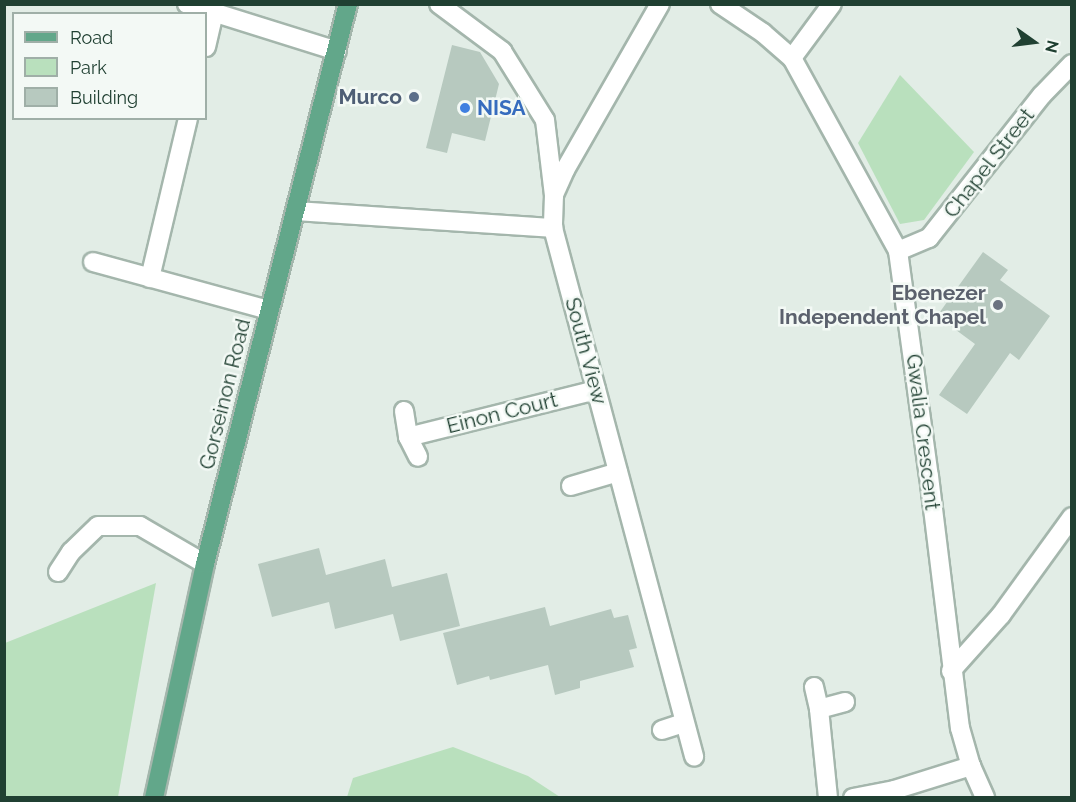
<!DOCTYPE html>
<html>
<head>
<meta charset="utf-8">
<style>
  body { margin:0 }
  #map { position:relative; width:1076px; height:802px; overflow:hidden; background:#e2ede6; font-family:Raleway,sans-serif }
  div>[style] { position:absolute }
  .green>* { inset:0; background:#b9e0bd }
  .building>* { inset:0; background:#b7c9bf }
  .roads { filter:drop-shadow(2px 0 #a4b6ac) drop-shadow(-2px 0 #a4b6ac) drop-shadow(0 2px #a4b6ac) drop-shadow(0 -2px #a4b6ac) }
  .minor>* { height:18px; margin:-9px; padding:0 9px; transform-origin:9px; border-radius:9px; background:#fff }
  .major>* { height:18px; margin:-9px; padding:0 9px; transform-origin:9px; border-radius:9px; background:#62a78a }
  .dots>* { width:16px; height:16px; translate:-50% -50%; box-sizing:border-box; border:3px solid #f3f9f5; border-radius:50% }
  span { translate:-50% -50%; white-space:nowrap; text-align:center; line-height:1.15; -webkit-text-stroke:5px #f3f9f5; paint-order:stroke }
  .service-label { font-size:21px; color:#4e5e75; font-weight:700 }
  .right { translate:-100% -50%; text-align:right }
  .shop-label { font-size:21px; color:#366cbe; font-weight:700 }
  .left { translate:0 -50%; text-align:left }
  .street-label { font-size:21px; color:#204032 }
  .worship-label { font-size:21px; color:#5b616d; font-weight:700 }
  .frame { position:absolute; inset:0; border:6px solid #204032; pointer-events:none }
  .legend { position:absolute; left:12px; top:12px; width:195px; height:108px; box-sizing:border-box; background:#f3f9f5; border:2px solid #9fafa7; margin:0; padding:8px 10px; list-style:none; font-size:18px; color:#204032 }
  .legend li { display:flex; align-items:center; gap:12px; height:30px }
  .legend b { width:30px; border:2px solid #9fafa7 }
  .north { position:absolute; left:1004px; top:12px; width:60px; height:60px; -webkit-text-stroke:4px #f3f9f5; paint-order:stroke; rotate:104deg; font-size:16px; font-weight:700; line-height:24px; text-align:center; color:#204032 }
  .north::after { content:''; display:block; margin:auto; width:21px; height:27px; background:#204032; clip-path:polygon(50% 0,100% 100%,50% 72%,0 100%) }
</style>
</head>
<body>
<div id="map">
  <div class="green">
    <div style="clip-path:polygon(900px 75px,974px 152px,924px 220px,900px 224px,858px 143px)"></div>
    <div style="clip-path:polygon(156px 583px,118px 797px,5px 797px,5px 643px)"></div>
    <div style="clip-path:polygon(453px 747px,528px 776px,560px 797px,347px 797px,353px 778px)"></div>
  </div>
  <div class="building">
    <div style="clip-path:polygon(452px 45px,480px 52px,499px 84px,485px 141px,452px 133px,447px 153px,426px 148px)"></div>
    <div style="clip-path:polygon(983px 252px,1008px 270px,1000px 280px,1050px 316px,1019px 360px,1010px 353px,967px 414px,939px 395px,975px 344px,937px 316px)"></div>
    <div style="clip-path:polygon(319px 548px,326px 575px,385px 559px,392px 587px,447px 573px,460px 626px,400px 641px,393px 614px,335px 629px,329px 602px,272px 617px,258px 564px)"></div>
    <div style="clip-path:polygon(545px 607px,550px 626px,611px 609px,614px 618px,628px 615px,637px 648px,629px 650px,634px 667px,580px 681px,580px 688px,555px 695px,548px 665px,490px 680px,489px 676px,457px 685px,443px 633px)"></div>
  </div>
  <div class="roads">
    <div class="minor">
      <div style="left:187px;top:4px;width:157px;rotate:17.4deg"></div>
      <div style="left:439px;top:4px;width:79px;rotate:36.7deg"></div>
      <div style="left:502px;top:51px;width:81px;rotate:58.1deg"></div>
      <div style="left:545px;top:120px;width:76px;rotate:83.2deg"></div>
      <div style="left:660px;top:4px;width:191px;rotate:119.8deg"></div>
      <div style="left:565px;top:170px;width:27px;rotate:114deg"></div>
      <div style="left:554px;top:195px;width:33px;rotate:92deg"></div>
      <div style="left:553px;top:228px;width:547px;rotate:75.05deg"></div>
      <div style="left:720px;top:4px;width:52px;rotate:34deg"></div>
      <div style="left:763px;top:33px;width:38px;rotate:41deg"></div>
      <div style="left:792px;top:58px;width:220px;rotate:61.2deg"></div>
      <div style="left:898px;top:251px;width:227px;rotate:82.2deg"></div>
      <div style="left:929px;top:476px;width:254px;rotate:83deg"></div>
      <div style="left:960px;top:728px;width:40px;rotate:74deg"></div>
      <div style="left:971px;top:766px;width:35px;rotate:66deg"></div>
      <div style="left:206px;top:47px;width:37px;rotate:-77deg"></div>
      <div style="left:792px;top:58px;width:67px;rotate:-53.5deg"></div>
      <div style="left:297px;top:211px;width:257px;rotate:3.8deg"></div>
      <div style="left:898px;top:251px;width:34px;rotate:-23deg"></div>
      <div style="left:929px;top:238px;width:182px;rotate:-51.7deg"></div>
      <div style="left:1042px;top:95px;width:43px;rotate:-45.9deg"></div>
      <div style="left:93px;top:262px;width:182px;rotate:15.3deg"></div>
      <div style="left:150px;top:278px;width:164px;rotate:-76.6deg"></div>
      <div style="left:404px;top:411px;width:26px;rotate:81deg"></div>
      <div style="left:408px;top:437px;width:22px;rotate:63deg"></div>
      <div style="left:408px;top:437px;width:194px;rotate:-14deg"></div>
      <div style="left:571px;top:486px;width:49px;rotate:-16.6deg"></div>
      <div style="left:58px;top:572px;width:24px;rotate:-57deg"></div>
      <div style="left:71px;top:552px;width:37px;rotate:-44deg"></div>
      <div style="left:98px;top:526px;width:42px"></div>
      <div style="left:140px;top:526px;width:75px;rotate:30.3deg"></div>
      <div style="left:951px;top:671px;width:75px;rotate:-48.2deg"></div>
      <div style="left:1001px;top:615px;width:121px;rotate:-54.1deg"></div>
      <div style="left:814px;top:687px;width:23px;rotate:77deg"></div>
      <div style="left:819px;top:709px;width:89px;rotate:84.2deg"></div>
      <div style="left:819px;top:709px;width:27px;rotate:-15deg"></div>
      <div style="left:662px;top:730px;width:23px;rotate:-18deg"></div>
      <div style="left:853px;top:798px;width:42px;rotate:-11deg"></div>
      <div style="left:894px;top:790px;width:81px;rotate:-17.3deg"></div>
    </div>
    <div class="major">
      <div style="left:154px;top:798px;width:239px;rotate:-77.7deg"></div>
      <div style="left:205px;top:564px;width:578px;rotate:-75.68deg"></div>
    </div>
  </div>
  <div class="dots">
    <div style="left:414px;top:97px;background:#5c6f8a"></div>
    <div style="left:465px;top:108px;background:#3f7fe0"></div>
    <div style="left:998px;top:305px;background:#6b7280"></div>
  </div>
  <div class="service-label">
    <span class="right" style="left:402px;top:97px">Murco</span>
  </div>
  <div class="shop-label">
    <span class="left" style="left:477px;top:108px">NISA</span>
  </div>
  <div class="street-label">
    <span style="left:989px;top:163px;rotate:-52deg">Chapel Street</span>
    <span style="left:586px;top:351px;rotate:75deg">South View</span>
    <span style="left:225px;top:394px;rotate:-76deg">Gorseinon Road</span>
    <span style="left:502px;top:413px;rotate:-14deg">Einon Court</span>
    <span style="left:923px;top:432px;rotate:83deg">Gwalia Crescent</span>
  </div>
  <div class="worship-label">
    <span class="right" style="left:986px;top:305px">Ebenezer<br>Independent Chapel</span>
  </div>
  <div class="frame"></div>
  <ul class="legend">
  <li><b style="height:8px;background:#62a78a"></b>Road</li>
  <li><b style="height:16px;background:#b9e0bd"></b>Park</li>
  <li><b style="height:16px;background:#b7c9bf"></b>Building</li>
  </ul>
  <div class="north">N</div>
</div>
</body>
</html>
